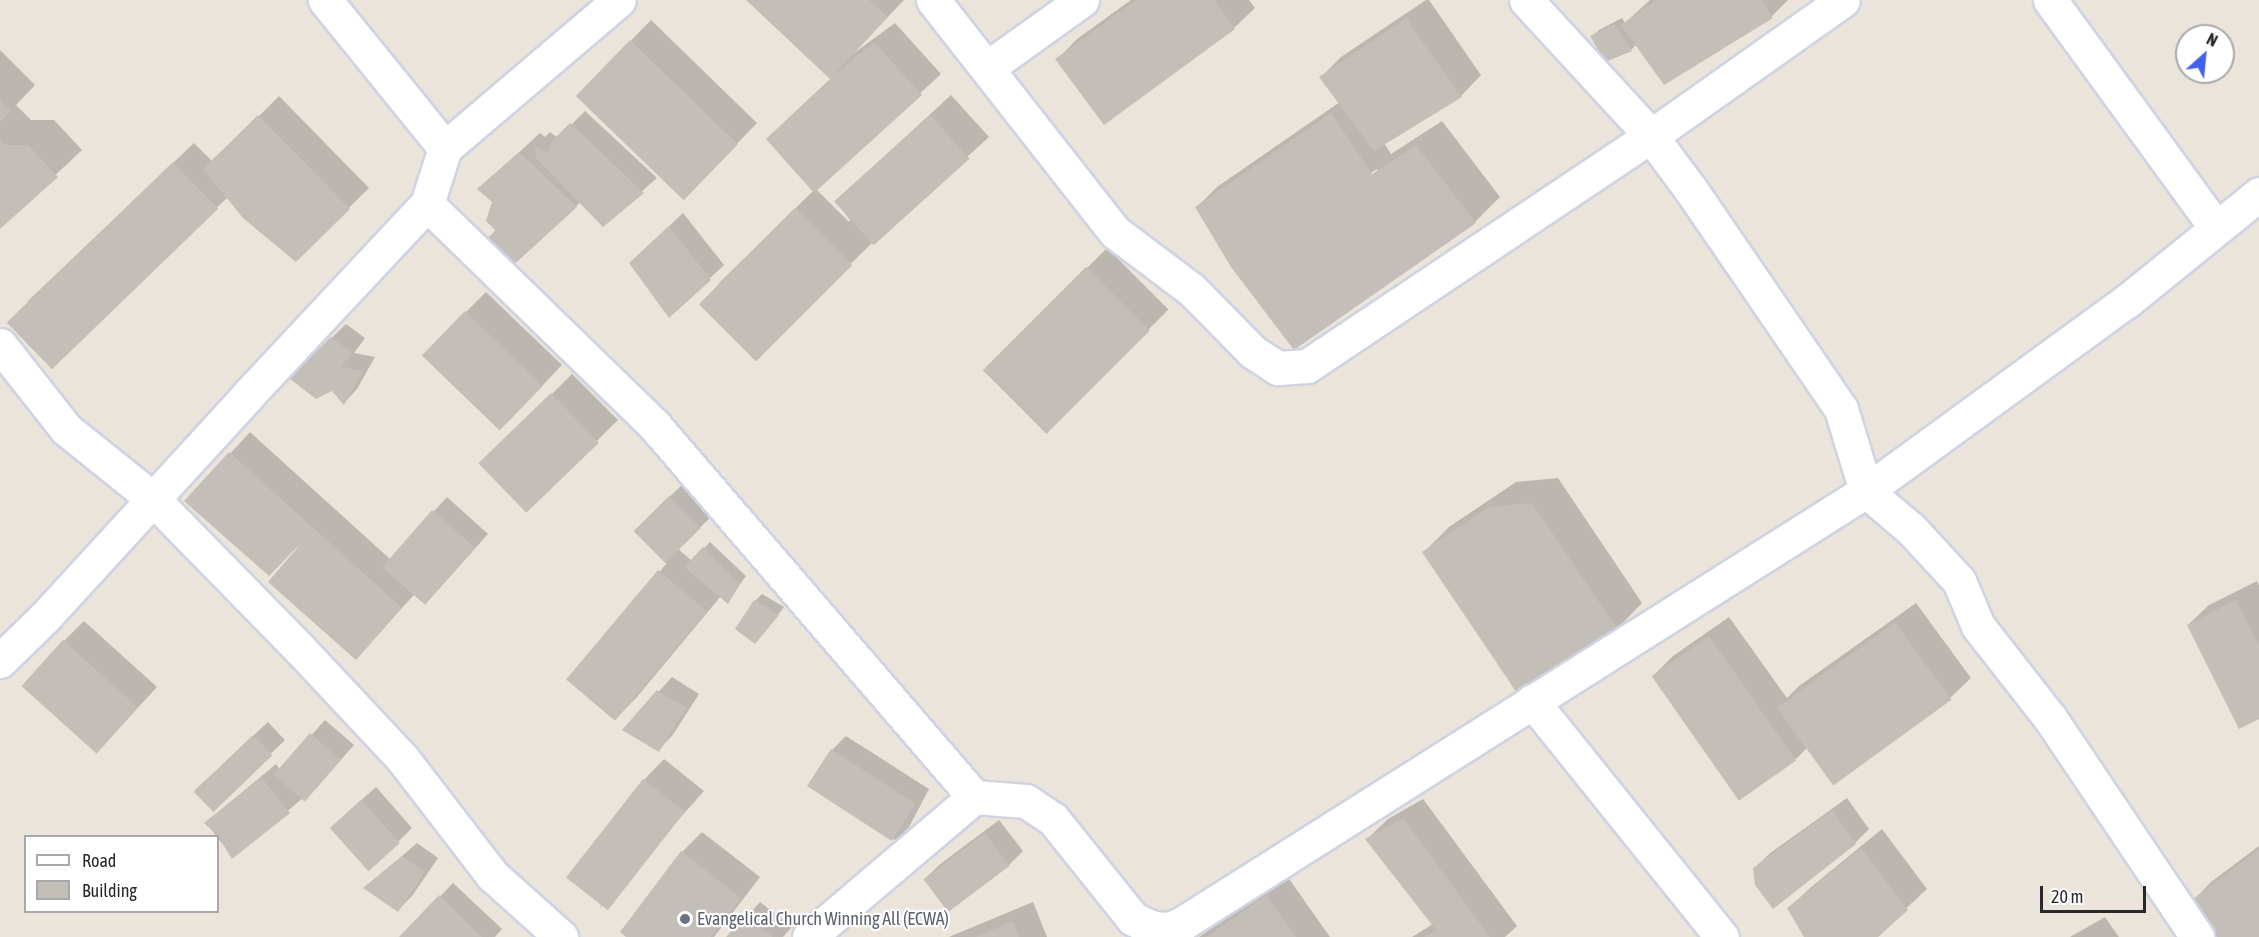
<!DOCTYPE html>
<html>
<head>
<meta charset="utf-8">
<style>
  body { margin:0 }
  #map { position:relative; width:2259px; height:937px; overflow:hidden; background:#eae4db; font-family:"Asap Condensed",sans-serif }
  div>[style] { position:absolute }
  .shadow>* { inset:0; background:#0003; transform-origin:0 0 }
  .building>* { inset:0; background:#c3beb7; transform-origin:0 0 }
  .roads { filter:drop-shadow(2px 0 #d0d3e1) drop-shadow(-2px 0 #d0d3e1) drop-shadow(0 2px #d0d3e1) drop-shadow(0 -2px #d0d3e1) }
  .minor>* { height:33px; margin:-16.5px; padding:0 16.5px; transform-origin:16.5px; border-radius:16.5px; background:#fff }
  .dots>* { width:16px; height:16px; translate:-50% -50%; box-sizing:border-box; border:3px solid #fff; border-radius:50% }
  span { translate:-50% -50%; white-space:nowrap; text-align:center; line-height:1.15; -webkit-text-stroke:4.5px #fff; paint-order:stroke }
  .worship-label { font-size:18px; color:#5b616d }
  .left { translate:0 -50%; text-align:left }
  .legend { position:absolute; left:24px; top:835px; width:195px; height:78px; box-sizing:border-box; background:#fff; border:2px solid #a9a9a9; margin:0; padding:8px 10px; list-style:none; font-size:18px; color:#292929 }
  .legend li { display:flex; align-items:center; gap:12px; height:30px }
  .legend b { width:30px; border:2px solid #a9a9a9 }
  .north { position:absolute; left:2175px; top:24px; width:60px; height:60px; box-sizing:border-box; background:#fff; border:2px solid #a9a9a9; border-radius:50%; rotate:27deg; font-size:16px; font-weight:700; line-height:24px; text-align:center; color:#292929 }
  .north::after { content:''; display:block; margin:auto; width:21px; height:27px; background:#4361ef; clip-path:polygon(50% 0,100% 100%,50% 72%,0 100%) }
  .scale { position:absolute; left:2040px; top:886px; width:106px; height:27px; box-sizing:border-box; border:3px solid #292929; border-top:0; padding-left:8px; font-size:18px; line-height:21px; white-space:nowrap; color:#292929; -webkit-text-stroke:4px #fff; paint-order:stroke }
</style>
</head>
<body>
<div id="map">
  <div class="shadow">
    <div style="clip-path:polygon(748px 0,904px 0,850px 56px,895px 23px,941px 74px,816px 189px,849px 222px,850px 220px,836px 201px,951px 95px,989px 137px,870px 245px,753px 359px,719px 283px,814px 190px,832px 78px)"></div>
    <div style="clip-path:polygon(1131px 0,1249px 0,1255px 8px,1234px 28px,1104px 123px,1057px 60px,1077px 39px)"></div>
    <div style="clip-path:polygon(evenodd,1426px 0,1429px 0,1481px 75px,1461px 96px,1384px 143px,1391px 154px,1442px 121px,1500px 197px,1475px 222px,1295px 348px,1232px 266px,1197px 207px,1217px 187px,1340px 102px,1321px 77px,1341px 57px,1426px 0,1377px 169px,1379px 171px,1260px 249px,1260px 245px,1377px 169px)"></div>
    <div style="clip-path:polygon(1650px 0,1788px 0,1772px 16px,1637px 44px,1631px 50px,1605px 60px,1592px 37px,1599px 30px,1622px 18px,1625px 23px)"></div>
    <div style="clip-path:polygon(651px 20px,757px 123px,704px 178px,577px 96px)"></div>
    <div style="clip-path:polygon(0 50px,35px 85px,16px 105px,31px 120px,54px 120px,82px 150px,0 227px)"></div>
    <div style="clip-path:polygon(279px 96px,369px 188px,296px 260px,228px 197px,50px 366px,28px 301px,194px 143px,213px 162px)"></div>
    <div style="clip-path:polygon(585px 111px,657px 178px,603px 225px,581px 202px,576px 206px,487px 239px,497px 229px,494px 201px,479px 189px,540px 133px,545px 137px,550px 132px,558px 138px)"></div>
    <div style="clip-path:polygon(683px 213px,724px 265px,669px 316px,645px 249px)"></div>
    <div style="left:1107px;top:248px;width:87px;height:173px;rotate:45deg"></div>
    <div style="clip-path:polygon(486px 292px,562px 365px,521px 408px,466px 312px)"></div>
    <div style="clip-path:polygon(346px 324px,365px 338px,354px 353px,375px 357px,357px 389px,344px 403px,332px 389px,291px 378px)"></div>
    <div style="left:572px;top:374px;width:65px;height:128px;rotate:45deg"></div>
    <div style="clip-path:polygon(250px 432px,390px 559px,447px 497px,488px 534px,438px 590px,414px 595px,355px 658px,301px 543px,269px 574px,187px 501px)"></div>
    <div style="clip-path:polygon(1558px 478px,1642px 603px,1617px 629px,1424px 552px,1449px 527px,1516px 482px)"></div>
    <div style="clip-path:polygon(684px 483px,714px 514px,678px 549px,692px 561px,710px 542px,746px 576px,727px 602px,721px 596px,636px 698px,616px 718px,569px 679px,667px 563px,635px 530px)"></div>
    <div style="clip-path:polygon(2257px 581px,2259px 585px,2259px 718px,2188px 625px,2209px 605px)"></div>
    <div style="clip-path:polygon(762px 594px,784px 607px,762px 635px,755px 601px)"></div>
    <div style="clip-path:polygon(1916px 603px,1971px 678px,1950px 698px,1833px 782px,1808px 747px,1796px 759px,1653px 676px,1673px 656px,1729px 617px,1787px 698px,1799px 686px)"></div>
    <div style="clip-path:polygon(84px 621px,157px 687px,97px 752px,64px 641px)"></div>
    <div style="clip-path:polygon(672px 677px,699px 694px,672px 736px,658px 750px,624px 730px)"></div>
    <div style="clip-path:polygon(325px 720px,354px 745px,305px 800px,303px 798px,233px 857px,206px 823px,276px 764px,280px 770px)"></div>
    <div style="left:268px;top:722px;width:25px;height:100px;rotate:47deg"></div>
    <div style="clip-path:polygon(846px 736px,929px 789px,909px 827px,895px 841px,832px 750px)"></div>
    <div style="clip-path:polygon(664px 759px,704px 791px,600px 908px,644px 780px)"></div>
    <div style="clip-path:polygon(376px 787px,412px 828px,398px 842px,346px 814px)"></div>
    <div style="clip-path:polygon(1847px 798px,1869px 829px,1855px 843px,1755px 868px,1769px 854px)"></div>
    <div style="clip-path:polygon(1423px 799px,1517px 926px,1505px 937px,1412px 937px,1433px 924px,1367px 839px,1388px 819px)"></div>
    <div style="clip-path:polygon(999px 820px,1023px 851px,1009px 865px,925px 879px,939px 865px)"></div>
    <div style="clip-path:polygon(1882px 829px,1927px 889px,1875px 937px,1806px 937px,1789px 908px,1810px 888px)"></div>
    <div style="clip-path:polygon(702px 832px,760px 877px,714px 937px,629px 937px,682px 852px)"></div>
    <div style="clip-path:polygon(417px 843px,438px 858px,412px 896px,398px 910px,365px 888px)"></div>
    <div style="clip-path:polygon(2259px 846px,2259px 937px,2191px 903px,2211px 882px)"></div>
    <div style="clip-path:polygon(1287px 876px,1330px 937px,1199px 937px)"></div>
    <div style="clip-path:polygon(453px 883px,502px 929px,495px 937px,401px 937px)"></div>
    <div style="clip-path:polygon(760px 902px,792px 927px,783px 937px,728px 937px)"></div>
    <div style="clip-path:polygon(1033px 902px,1047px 937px,949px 937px)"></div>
    <div style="clip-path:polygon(2105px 917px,2119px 937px,2070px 937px)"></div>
  </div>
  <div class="building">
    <div style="clip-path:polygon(746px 0,869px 0,888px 17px,830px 79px)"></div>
    <div style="clip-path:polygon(1136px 0,1214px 0,1235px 29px,1104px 125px,1055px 59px)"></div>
    <div style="clip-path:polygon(1656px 0,1761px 0,1773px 18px,1664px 85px,1621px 25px)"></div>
    <div style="clip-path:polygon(1408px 17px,1413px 29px,1462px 97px,1374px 151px,1319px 77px)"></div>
    <div style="clip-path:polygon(1614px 24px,1632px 51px,1605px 62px,1590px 36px)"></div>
    <div style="left:630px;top:40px;width:150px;height:78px;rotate:44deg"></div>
    <div style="clip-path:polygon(874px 42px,922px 95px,814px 193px,766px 139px,831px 78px)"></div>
    <div style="clip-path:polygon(0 100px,11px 111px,0 122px)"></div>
    <div style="clip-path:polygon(1331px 113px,1372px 174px,1416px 145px,1476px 223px,1294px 350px,1231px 267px,1195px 207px)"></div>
    <div style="clip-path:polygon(258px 115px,350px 209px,296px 262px,243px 218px,203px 169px)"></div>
    <div style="left:930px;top:115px;width:59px;height:129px;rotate:48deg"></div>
    <div style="clip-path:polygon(570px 123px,644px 193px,603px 227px,536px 158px,535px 145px,547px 154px,552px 141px)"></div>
    <div style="clip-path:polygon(0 140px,5px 145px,28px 145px,58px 177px,0 229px)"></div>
    <div style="clip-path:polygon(519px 152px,577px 207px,507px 271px,485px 239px,497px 232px,486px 221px,492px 202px,477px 189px)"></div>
    <div style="left:173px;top:162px;width:65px;height:231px;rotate:46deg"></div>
    <div style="left:795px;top:208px;width:81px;height:136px;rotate:45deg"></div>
    <div style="clip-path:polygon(669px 226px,711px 280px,669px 318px,629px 263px)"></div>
    <div style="left:1086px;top:267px;width:90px;height:146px;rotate:45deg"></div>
    <div style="left:465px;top:311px;width:108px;height:62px;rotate:44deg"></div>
    <div style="clip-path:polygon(331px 337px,352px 353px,341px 367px,363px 371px,344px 405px,332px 391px,316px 399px,289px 378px)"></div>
    <div style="left:551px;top:393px;width:69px;height:101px;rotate:46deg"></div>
    <div style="clip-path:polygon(229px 452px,402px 608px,356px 660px,268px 582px,303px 541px,269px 576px,184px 501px)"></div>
    <div style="left:669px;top:496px;width:45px;height:50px;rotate:45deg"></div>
    <div style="clip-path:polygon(1532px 503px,1618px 630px,1519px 696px,1422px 552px,1489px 507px)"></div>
    <div style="left:432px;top:510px;width:57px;height:76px;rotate:41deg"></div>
    <div style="clip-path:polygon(703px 547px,740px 584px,728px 604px,684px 567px)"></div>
    <div style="left:658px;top:570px;width:64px;height:143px;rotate:40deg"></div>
    <div style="clip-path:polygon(754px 600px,779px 615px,755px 644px,735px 629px)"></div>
    <div style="clip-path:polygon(2236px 600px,2259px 645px,2259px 719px,2239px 729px,2187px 625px)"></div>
    <div style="left:1895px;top:622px;width:96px;height:146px;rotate:54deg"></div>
    <div style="left:1709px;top:636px;width:152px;height:70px;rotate:55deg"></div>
    <div style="left:63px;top:640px;width:101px;height:62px;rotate:42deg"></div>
    <div style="clip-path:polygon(657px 690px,686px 708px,659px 752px,622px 730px)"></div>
    <div style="left:310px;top:733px;width:41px;height:55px;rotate:41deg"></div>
    <div style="left:253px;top:735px;width:28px;height:82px;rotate:46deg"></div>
    <div style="left:831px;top:749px;width:101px;height:44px;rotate:33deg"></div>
    <div style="clip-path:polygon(261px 777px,290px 813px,232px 859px,218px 836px,204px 823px)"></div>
    <div style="left:643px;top:779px;width:53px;height:125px;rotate:38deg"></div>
    <div style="left:361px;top:800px;width:58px;height:42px;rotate:48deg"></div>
    <div style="clip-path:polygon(1832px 810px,1856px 844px,1773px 909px,1755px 885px,1753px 868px)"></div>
    <div style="clip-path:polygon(1403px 818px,1490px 937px,1424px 937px,1436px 930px,1365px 839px)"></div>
    <div style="left:985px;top:833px;width:41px;height:77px;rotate:53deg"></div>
    <div style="clip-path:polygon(1861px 848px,1908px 910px,1878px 937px,1804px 937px,1787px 908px)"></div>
    <div style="clip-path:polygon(2259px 849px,2259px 937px,2208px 937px,2189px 902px)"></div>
    <div style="clip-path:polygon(681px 851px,741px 898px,711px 937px,626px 937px,620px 932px)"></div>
    <div style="clip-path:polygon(402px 856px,425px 872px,398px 912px,363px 888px)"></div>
    <div style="clip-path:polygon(439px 895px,482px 937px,399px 937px)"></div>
    <div style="clip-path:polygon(1266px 895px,1296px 937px,1206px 937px)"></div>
    <div style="clip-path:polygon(745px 915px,773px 937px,726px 937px)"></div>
    <div style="clip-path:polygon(1013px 921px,1019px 937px,975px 937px)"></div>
  </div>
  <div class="roads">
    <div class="minor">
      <div style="left:325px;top:0;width:191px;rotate:51deg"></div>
      <div style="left:933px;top:0;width:295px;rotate:51.9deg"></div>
      <div style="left:1115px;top:232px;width:96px;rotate:37deg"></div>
      <div style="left:1192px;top:290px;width:87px;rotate:45.5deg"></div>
      <div style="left:1253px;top:352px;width:30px;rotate:33deg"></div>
      <div style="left:1278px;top:368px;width:29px;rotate:-4deg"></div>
      <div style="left:1307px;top:366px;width:414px;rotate:-33.8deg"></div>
      <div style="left:1651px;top:136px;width:235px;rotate:-35.3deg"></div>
      <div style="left:1526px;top:0;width:185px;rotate:47.4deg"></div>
      <div style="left:1651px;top:136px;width:67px;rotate:53.5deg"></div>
      <div style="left:1691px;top:190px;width:265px;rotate:55.6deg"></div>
      <div style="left:1841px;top:409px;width:86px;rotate:73deg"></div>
      <div style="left:1866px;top:491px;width:59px;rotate:40.2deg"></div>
      <div style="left:1911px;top:529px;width:71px;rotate:47.3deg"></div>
      <div style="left:1959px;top:581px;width:49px;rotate:67.1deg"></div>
      <div style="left:1978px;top:626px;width:117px;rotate:52deg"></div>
      <div style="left:2050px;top:718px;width:264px;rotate:56.1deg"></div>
      <div style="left:2050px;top:0;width:282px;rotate:53.9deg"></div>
      <div style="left:987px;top:68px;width:117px;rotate:-35.6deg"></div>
      <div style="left:427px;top:204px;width:318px;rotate:44.2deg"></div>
      <div style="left:655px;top:426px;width:489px;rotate:49.3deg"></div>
      <div style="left:974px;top:797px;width:52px;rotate:4.4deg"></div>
      <div style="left:1026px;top:801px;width:32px;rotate:34deg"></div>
      <div style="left:1053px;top:819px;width:128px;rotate:51.3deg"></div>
      <div style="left:1133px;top:919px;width:22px;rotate:24deg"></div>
      <div style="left:1153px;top:928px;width:16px;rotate:4deg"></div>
      <div style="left:1169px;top:929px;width:15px;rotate:-23deg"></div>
      <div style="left:1183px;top:923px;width:808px;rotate:-32.31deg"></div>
      <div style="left:1866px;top:491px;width:323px;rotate:-36.1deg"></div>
      <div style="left:2127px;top:301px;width:170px;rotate:-39deg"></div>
      <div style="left:0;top:345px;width:107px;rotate:51.8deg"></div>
      <div style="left:66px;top:429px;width:112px;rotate:38.8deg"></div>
      <div style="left:153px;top:499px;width:209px;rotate:45.6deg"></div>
      <div style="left:299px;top:648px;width:151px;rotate:46.9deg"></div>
      <div style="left:402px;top:758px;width:148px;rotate:52.4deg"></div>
      <div style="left:492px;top:875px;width:93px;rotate:41.9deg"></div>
      <div style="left:0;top:661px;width:63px;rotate:-44.4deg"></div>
      <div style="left:45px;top:617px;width:302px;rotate:-47.5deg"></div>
      <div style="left:249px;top:394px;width:260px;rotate:-46.9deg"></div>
      <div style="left:427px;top:204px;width:59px;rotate:-72.2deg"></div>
      <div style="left:445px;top:148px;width:228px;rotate:-40.4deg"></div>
      <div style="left:1532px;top:701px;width:303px;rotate:51.2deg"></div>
      <div style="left:809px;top:937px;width:216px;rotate:-40.3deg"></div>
    </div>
  </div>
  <div class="dots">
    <div style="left:685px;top:919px;background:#6b7280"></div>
  </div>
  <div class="worship-label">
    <span class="left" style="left:697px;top:919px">Evangelical Church Winning All (ECWA)</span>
  </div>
  <ul class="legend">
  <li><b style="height:8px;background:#fff"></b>Road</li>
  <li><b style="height:16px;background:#c3beb7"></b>Building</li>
  </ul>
  <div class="north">N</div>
  <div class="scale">20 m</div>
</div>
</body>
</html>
